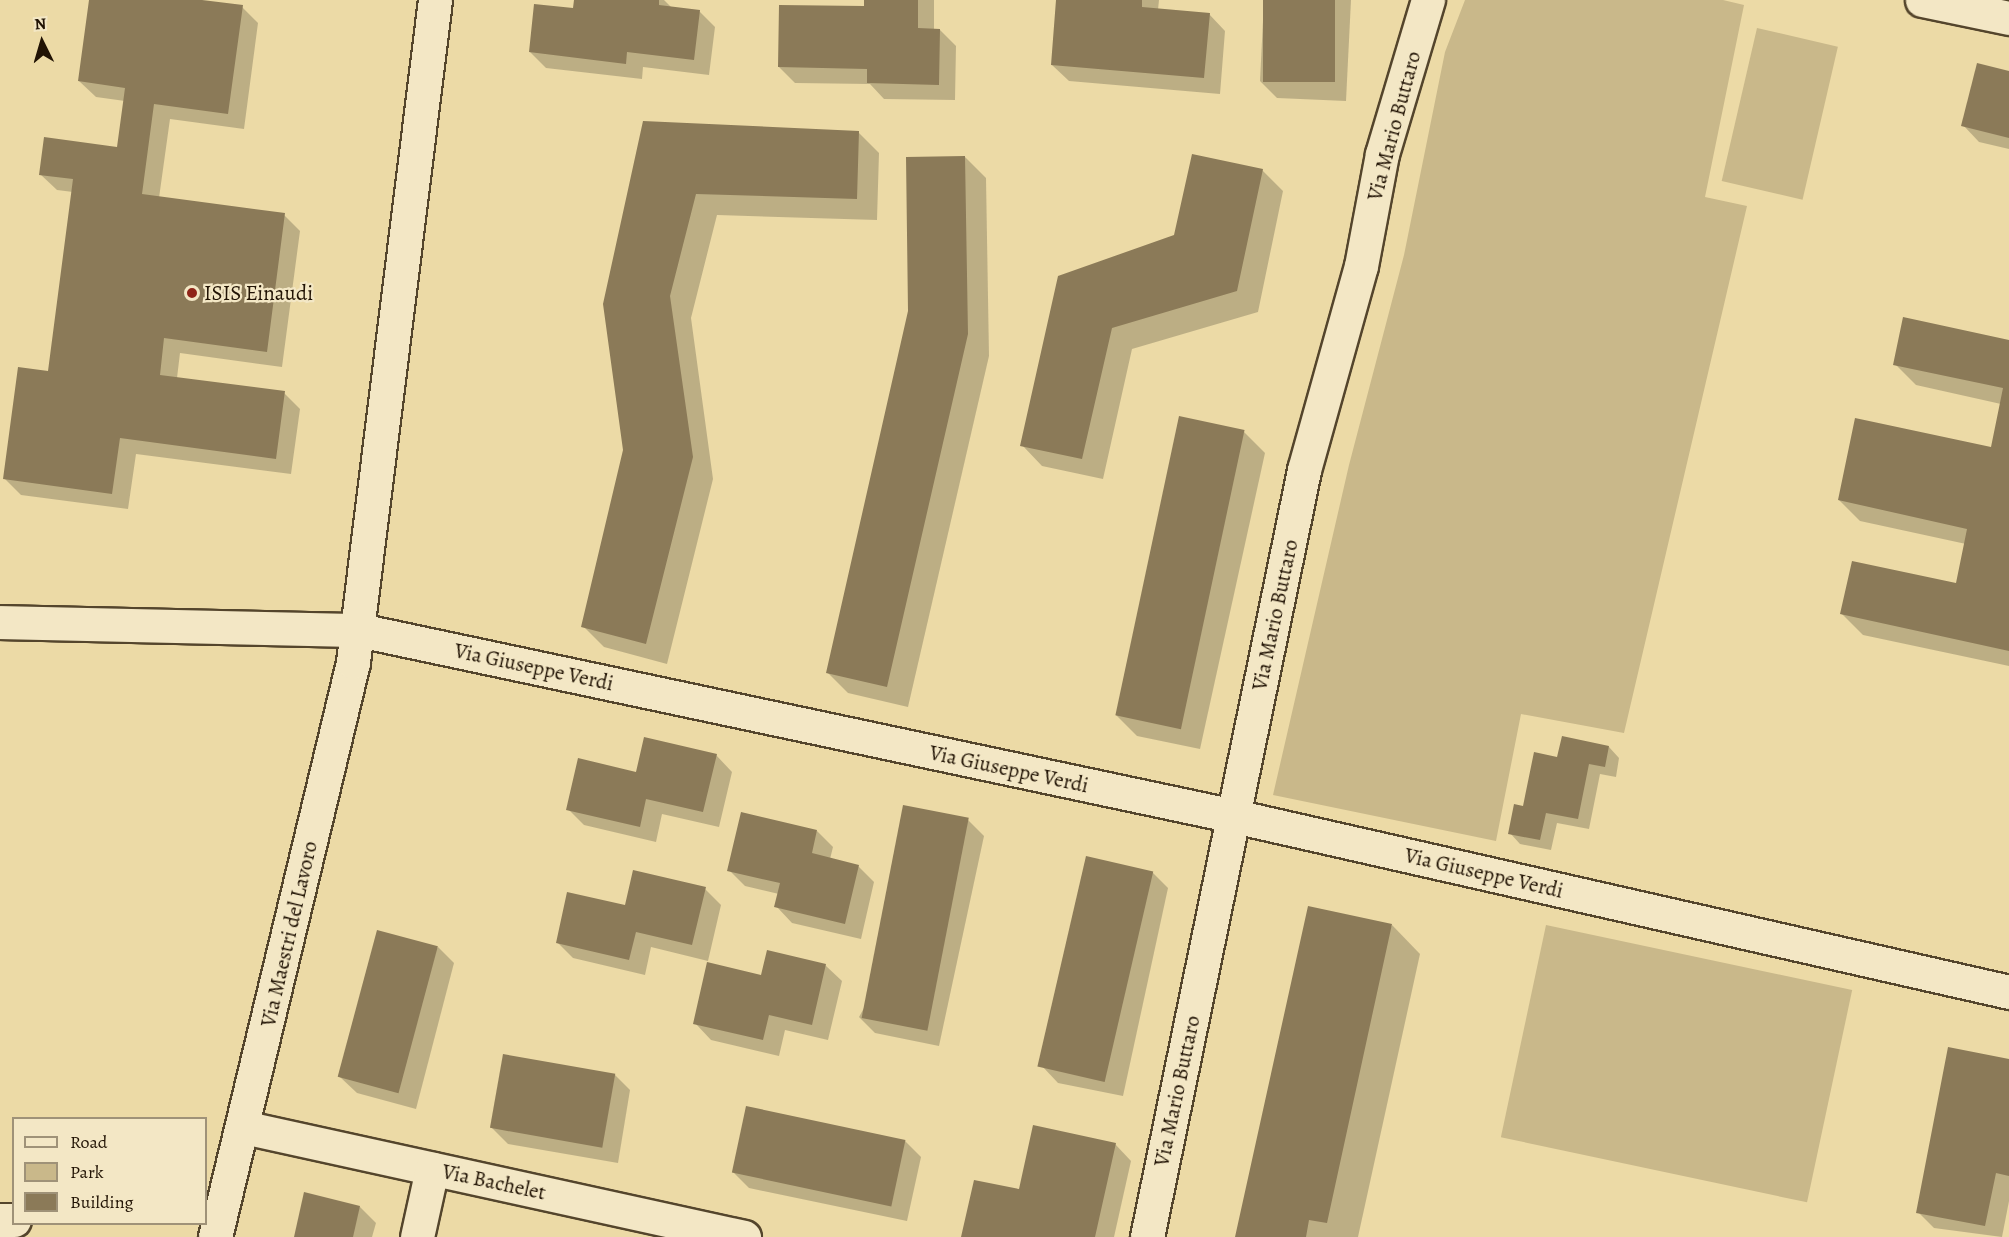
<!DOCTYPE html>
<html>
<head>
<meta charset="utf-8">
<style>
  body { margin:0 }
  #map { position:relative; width:2009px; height:1237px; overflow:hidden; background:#ecdaa6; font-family:Alegreya,serif }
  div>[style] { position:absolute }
  .green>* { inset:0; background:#c9b88a; transform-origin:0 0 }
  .shadow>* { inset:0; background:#0003 }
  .building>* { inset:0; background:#8b7a58; transform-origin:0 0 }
  .roads { filter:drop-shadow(2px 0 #54452c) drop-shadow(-2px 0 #54452c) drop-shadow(0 2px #54452c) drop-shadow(0 -2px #54452c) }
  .minor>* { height:33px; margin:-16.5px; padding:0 16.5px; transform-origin:16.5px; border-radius:16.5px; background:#f3e7c5 }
  .dots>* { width:16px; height:16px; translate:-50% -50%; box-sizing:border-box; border:3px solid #f3e7c5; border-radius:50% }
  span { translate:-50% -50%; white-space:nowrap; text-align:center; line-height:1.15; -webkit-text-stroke:4.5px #f3e7c5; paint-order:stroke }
  .street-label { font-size:21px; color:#211304 }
  .poi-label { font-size:21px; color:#211304 }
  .left { translate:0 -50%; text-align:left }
  .legend { position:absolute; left:12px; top:1117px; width:195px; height:108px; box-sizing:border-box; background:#f3e7c5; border:2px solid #9f9278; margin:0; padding:8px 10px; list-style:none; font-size:18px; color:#211304 }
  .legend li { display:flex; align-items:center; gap:12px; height:30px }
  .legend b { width:30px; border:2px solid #9f9278 }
  .north { position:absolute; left:12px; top:12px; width:60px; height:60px; -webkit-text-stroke:4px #f3e7c5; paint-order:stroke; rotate:355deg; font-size:16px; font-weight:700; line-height:24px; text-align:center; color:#211304 }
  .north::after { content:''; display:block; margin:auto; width:21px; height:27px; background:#211304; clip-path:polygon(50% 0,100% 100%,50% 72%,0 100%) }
</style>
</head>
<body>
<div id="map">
  <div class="green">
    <div style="clip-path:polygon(1465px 0,1723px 0,1744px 5px,1705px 197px,1747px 206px,1624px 733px,1521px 714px,1496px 841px,1273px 795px,1349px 465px,1404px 255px,1445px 52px)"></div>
    <div style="left:1757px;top:28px;width:83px;height:157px;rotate:13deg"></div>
    <div style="left:1546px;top:925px;width:313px;height:217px;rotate:12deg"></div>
  </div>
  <div class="shadow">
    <div style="clip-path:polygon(90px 0,190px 0,242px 7px,258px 23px,244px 129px,170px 119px,159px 198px,284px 215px,300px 231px,282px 367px,180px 353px,177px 378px,284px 393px,300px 409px,291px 474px,136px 454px,128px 509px,21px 495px,5px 479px,49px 373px,73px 192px,57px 190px,40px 174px,118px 149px,125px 101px,96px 97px,79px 81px)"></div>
    <div style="clip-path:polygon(575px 0,664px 0,672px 8px,699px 11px,715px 27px,709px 75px,643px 67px,642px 79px,546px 68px,530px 52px,574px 10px)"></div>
    <div style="clip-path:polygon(866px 0,934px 0,934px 30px,940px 30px,956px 46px,955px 100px,884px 99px,870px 84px,795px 83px,779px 67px,866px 7px)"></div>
    <div style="clip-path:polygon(1058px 0,1159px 0,1158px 10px,1209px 14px,1225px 31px,1220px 94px,1069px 81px,1052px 65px)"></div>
    <div style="clip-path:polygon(1264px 0,1351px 0,1346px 101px,1277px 98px,1260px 81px)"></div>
    <div style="clip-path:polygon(2009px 72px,2009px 149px,1979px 142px,1963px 125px)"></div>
    <div style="clip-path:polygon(644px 123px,858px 132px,879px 153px,877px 220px,717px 215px,691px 318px,713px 479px,667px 664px,604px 647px,583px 626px,625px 451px)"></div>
    <div style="clip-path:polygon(965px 157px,986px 178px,989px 356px,908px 707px,848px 693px,827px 672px)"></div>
    <div style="clip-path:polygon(1262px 170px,1283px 191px,1258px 312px,1132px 349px,1103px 479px,1042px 466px,1022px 445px,1176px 237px)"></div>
    <div style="clip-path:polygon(2009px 341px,2009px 666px,1863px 635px,1842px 614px,1957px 585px,1966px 544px,1860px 521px,1839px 500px,1992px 449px,2001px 404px,1916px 385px,1895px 364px)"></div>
    <div style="clip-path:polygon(1244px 432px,1265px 453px,1200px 749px,1137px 736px,1116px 715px)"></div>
    <div style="clip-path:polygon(1609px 747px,1619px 758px,1616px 777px,1600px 774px,1589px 829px,1557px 823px,1551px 850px,1520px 844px,1510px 833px,1558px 759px)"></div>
    <div style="clip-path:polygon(716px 755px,732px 772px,719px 827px,662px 814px,656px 842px,584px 825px,568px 809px,637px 774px)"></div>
    <div style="clip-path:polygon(968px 820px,984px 836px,939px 1046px,875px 1033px,859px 1017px)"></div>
    <div style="clip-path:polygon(817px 831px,833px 847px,830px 859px,858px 866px,874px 882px,861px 939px,792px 923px,776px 906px,779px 894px,745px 886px,729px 870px)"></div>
    <div style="clip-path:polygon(1152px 872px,1168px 888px,1123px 1096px,1058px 1083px,1042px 1066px)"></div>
    <div style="clip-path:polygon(705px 889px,721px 905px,708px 961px,651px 947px,645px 975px,573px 958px,557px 942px,626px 907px)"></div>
    <div style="clip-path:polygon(1392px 925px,1420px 954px,1358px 1237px,1237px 1237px)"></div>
    <div style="clip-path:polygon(438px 947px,454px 963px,416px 1109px,357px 1093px,340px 1077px)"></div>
    <div style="clip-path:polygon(825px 965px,842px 981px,828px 1040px,785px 1030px,779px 1056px,711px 1040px,695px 1023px,762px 977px)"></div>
    <div style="clip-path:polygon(2009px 1061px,2009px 1201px,2002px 1237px,1934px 1228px,1918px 1212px)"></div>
    <div style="clip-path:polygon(614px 1074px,630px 1090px,618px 1163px,508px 1144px,492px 1128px)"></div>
    <div style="clip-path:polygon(905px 1141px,921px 1157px,907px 1221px,749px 1188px,733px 1172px)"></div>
    <div style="clip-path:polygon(1115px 1144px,1131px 1161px,1114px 1237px,962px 1237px,1020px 1191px)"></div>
    <div style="clip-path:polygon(360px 1207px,376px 1223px,372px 1237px,295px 1237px)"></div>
  </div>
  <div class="building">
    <div style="clip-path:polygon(89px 0,202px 0,243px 5px,228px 114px,154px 104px,142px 194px,285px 213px,267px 352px,164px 338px,160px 375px,285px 391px,276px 459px,120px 438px,112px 494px,3px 479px,18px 367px,48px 371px,73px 179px,39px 175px,44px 137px,117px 147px,125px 88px,78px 81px)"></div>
    <div style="clip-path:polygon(574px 0,659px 0,659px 5px,700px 10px,694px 60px,627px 52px,626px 64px,529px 52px,534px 4px,573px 8px)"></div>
    <div style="clip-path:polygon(864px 0,918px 0,918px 28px,940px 29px,939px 85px,867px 83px,867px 69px,778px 67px,779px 5px,864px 6px)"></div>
    <div style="clip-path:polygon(1056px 0,1142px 0,1142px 7px,1210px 13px,1204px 78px,1051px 65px)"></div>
    <div style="left:1263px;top:0;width:72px;height:82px"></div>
    <div style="clip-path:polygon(1977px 63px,2009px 71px,2009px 138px,1961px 126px)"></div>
    <div style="clip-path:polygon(643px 121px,859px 131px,857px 199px,696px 194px,670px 296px,693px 457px,646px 644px,581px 627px,623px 450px,603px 304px)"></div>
    <div style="clip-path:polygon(1192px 154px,1263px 169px,1237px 291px,1112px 328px,1082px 459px,1020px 446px,1058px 276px,1174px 235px)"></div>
    <div style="clip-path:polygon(965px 156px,968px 334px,887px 687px,826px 673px,908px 311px,906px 157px)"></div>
    <div style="clip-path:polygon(1903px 317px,2009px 340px,2009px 651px,1840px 614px,1852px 561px,1956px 583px,1967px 529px,1838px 500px,1855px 418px,1991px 447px,2003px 388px,1893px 365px)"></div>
    <div style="left:1179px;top:416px;width:67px;height:306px;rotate:12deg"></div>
    <div style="clip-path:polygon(1562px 736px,1609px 746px,1605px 767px,1589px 764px,1578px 819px,1546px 813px,1540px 840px,1508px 834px,1514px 804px,1523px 806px,1534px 752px,1557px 757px)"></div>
    <div style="clip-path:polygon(644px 737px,717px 754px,703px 812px,646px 799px,640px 827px,566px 810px,578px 758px,636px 772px)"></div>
    <div style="left:903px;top:805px;width:67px;height:217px;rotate:11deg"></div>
    <div style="clip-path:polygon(741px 812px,817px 830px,812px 853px,859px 865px,845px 924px,774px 907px,780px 883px,727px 871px)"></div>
    <div style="left:1086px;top:856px;width:69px;height:216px;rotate:13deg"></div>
    <div style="clip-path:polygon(633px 870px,706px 887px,692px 945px,636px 932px,629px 960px,556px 943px,567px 892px,625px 905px)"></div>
    <div style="clip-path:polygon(1308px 906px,1392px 924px,1327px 1223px,1309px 1220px,1306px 1237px,1235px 1237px)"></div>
    <div style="left:377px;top:930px;width:63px;height:152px;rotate:15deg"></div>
    <div style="clip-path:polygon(767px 950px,826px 964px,812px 1025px,769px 1015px,763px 1040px,693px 1024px,707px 962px,761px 975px)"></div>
    <div style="clip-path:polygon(1948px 1047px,2009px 1059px,2009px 1176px,1996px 1173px,1985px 1226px,1916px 1213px)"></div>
    <div style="left:503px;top:1054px;width:114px;height:75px;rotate:10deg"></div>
    <div style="left:746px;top:1106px;width:163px;height:68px;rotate:12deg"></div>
    <div style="clip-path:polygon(1033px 1125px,1116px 1143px,1095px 1237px,961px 1237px,974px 1180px,1019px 1189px)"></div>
    <div style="clip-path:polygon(304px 1192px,360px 1206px,353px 1237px,294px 1237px)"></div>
  </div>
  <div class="roads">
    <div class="minor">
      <div style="left:1922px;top:0;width:89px;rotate:11.7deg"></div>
      <div style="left:0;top:622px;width:359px;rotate:1.3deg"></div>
      <div style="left:359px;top:630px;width:895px;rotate:12deg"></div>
      <div style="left:1234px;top:816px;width:795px;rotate:12.79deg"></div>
      <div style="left:243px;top:1127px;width:513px;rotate:12.38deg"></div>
      <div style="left:0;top:1220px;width:14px"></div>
      <div style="left:215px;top:1237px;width:591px;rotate:-76.5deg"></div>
      <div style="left:353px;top:662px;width:667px;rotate:-82.94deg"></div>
      <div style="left:417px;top:1237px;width:70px;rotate:-77.6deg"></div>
      <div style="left:1147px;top:1237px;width:783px;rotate:-78.43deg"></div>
      <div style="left:1304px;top:470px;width:212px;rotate:-74.4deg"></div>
      <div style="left:1361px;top:266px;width:114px;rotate:-79.4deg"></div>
      <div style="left:1382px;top:154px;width:161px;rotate:-73.4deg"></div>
    </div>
  </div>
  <div class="dots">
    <div style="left:192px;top:293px;background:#8f2418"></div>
  </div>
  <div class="street-label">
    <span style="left:1394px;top:126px;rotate:-75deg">Via Mario Buttaro</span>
    <span style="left:1275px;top:615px;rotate:-78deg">Via Mario Buttaro</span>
    <span style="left:534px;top:667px;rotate:12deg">Via Giuseppe Verdi</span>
    <span style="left:1009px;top:769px;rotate:12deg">Via Giuseppe Verdi</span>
    <span style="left:1484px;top:873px;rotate:13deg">Via Giuseppe Verdi</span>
    <span style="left:289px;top:934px;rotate:-77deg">Via Maestri del Lavoro</span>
    <span style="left:1177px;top:1091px;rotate:-78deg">Via Mario Buttaro</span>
    <span style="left:494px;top:1182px;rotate:12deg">Via Bachelet</span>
  </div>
  <div class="poi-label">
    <span class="left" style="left:204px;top:293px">ISIS Einaudi</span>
  </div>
  <ul class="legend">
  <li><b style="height:8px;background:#f3e7c5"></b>Road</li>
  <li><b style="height:16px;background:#c9b88a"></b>Park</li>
  <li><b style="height:16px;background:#8b7a58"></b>Building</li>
  </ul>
  <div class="north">N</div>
</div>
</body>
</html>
